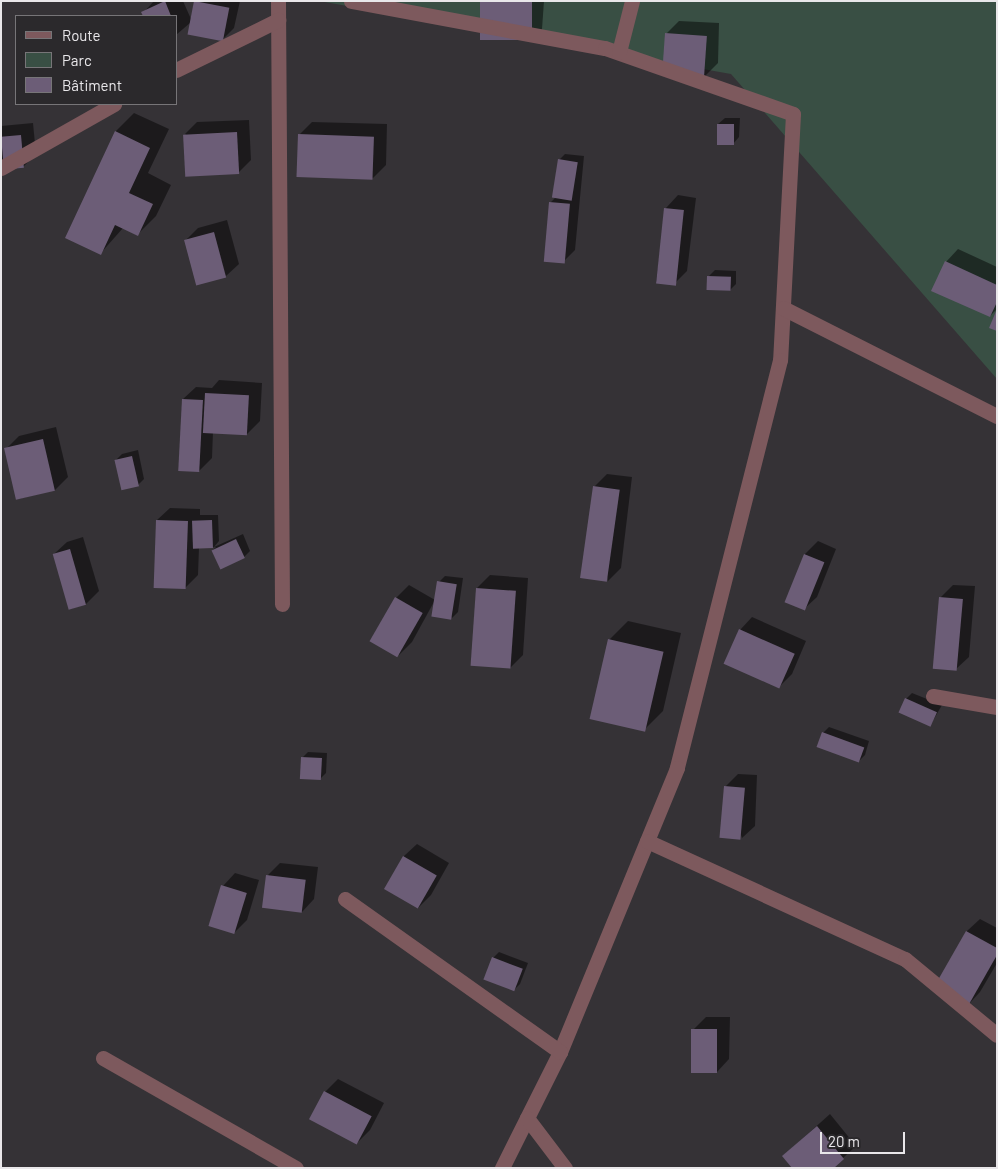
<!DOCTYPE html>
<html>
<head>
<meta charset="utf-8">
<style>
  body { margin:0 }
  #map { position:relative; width:998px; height:1169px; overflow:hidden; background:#353236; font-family:Barlow,sans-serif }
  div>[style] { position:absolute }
  .green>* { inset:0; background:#394f44 }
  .shadow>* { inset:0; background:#0007 }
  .building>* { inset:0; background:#6c5d77; transform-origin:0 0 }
  .street>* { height:15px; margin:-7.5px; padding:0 7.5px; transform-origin:7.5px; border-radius:7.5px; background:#7d595d }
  span { translate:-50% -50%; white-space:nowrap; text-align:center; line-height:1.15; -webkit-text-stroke:5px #2b292c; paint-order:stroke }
  .frame { position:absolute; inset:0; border:2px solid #e9e7ea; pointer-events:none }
  .legend { position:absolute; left:15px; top:15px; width:162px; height:90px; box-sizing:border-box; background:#2b292c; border:1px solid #777578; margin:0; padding:6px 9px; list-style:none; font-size:15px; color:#e9e7ea }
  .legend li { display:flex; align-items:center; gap:10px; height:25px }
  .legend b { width:25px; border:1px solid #777578 }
  .scale { position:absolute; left:820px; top:1132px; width:85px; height:22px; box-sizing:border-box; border:2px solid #e9e7ea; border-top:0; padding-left:6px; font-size:15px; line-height:18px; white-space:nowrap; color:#e9e7ea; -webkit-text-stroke:4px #2b292c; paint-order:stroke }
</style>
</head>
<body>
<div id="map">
  <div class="green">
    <div style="clip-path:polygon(319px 1px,997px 1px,997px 379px,731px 74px)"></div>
  </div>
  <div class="shadow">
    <div style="clip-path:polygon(154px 1px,183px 1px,191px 19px,196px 1px,240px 1px,234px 28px,221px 41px,190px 23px,176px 35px,176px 16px,144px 16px,143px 13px)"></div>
    <div style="clip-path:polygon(481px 1px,544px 1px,542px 29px,529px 42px)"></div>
    <div style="clip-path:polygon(679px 21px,719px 23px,718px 63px,705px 76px,666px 34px)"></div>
    <div style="clip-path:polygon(134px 113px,169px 129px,148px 173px,171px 185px,156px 216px,137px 235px,123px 228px,100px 254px,116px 131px)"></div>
    <div style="clip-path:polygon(725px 118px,740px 118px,739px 137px,733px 144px,718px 124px)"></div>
    <div style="clip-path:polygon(249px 120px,251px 160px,238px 173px,185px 134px,197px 122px)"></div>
    <div style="clip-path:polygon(312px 122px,387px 124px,386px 165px,373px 178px,299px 135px)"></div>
    <div style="clip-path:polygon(33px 123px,36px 154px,23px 167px,1px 169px,1px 126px)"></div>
    <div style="clip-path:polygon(565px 154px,584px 156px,575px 250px,562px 263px,550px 203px,555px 198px,559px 160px)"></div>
    <div style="clip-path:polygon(678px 195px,696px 198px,687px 271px,674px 284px,656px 282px,666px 208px)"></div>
    <div style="clip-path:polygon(227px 220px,239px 264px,226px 276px,185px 241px,198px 228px)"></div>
    <div style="clip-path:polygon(958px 249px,997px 267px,997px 309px,990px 316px,946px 262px)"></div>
    <div style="clip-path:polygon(715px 270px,736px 271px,736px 284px,730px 290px,709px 276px)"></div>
    <div style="clip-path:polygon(219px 380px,262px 383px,260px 421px,247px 434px,213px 432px,212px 458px,199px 471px,183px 399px,196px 387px,212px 388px)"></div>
    <div style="clip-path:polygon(56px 427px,68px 477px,55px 490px,18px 499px,6px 449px,19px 436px)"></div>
    <div style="clip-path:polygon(138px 450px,144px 479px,138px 485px,116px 460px,122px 454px)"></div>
    <div style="clip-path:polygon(607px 474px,632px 477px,621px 568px,608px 581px,594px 487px)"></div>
    <div style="clip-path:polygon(170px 508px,200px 509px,200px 515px,218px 515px,219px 541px,214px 547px,243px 534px,250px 551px,244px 557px,212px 551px,216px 547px,199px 548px,198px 575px,185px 588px,157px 520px)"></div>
    <div style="clip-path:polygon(83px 537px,99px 591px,86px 604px,70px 609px,54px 554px,67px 542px)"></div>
    <div style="clip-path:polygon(818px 541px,836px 549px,817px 597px,804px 609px,786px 602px,805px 554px)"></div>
    <div style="clip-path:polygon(490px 575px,528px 578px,523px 655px,510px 668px,472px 665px,477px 588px)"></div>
    <div style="clip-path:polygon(445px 576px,463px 578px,458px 612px,452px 618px,439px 582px)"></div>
    <div style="clip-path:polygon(409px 585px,435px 600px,412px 642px,399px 655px,396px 598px)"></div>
    <div style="clip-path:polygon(953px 585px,975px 586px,969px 657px,956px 669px,940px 598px)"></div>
    <div style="clip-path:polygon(752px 617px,806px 641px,792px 674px,779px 687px,740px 630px)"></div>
    <div style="clip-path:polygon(628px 621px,681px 633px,663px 711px,644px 730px,609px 640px)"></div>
    <div style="clip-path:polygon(912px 693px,942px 705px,930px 726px,906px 699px)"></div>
    <div style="clip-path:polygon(829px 727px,869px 741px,865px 755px,859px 761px,823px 733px)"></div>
    <div style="clip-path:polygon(308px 752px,327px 753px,326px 773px,320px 779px,302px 758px)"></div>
    <div style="clip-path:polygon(738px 774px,757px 775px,755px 826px,742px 838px,725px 787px)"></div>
    <div style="clip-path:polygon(417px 844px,449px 863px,431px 895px,418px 908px,386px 888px,404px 856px)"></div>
    <div style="clip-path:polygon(280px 863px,318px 867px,314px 899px,302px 912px,268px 875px)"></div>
    <div style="clip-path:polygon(235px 873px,259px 880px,247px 920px,234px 933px,223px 886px)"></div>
    <div style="clip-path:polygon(980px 919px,997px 928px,997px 963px,980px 992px,968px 1005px,936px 987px,967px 931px)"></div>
    <div style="clip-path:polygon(499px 952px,528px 963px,520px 984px,514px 990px,493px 958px)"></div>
    <div style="clip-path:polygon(706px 1017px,730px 1017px,729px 1059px,717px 1072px,693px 1030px)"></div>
    <div style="clip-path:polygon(338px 1079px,384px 1103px,370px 1130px,357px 1143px,325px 1092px)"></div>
    <div style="clip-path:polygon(830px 1114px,856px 1146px,843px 1158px,783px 1156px)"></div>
  </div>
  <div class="building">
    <div style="clip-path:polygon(165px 1px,171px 16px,143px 16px,141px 12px)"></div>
    <div style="left:194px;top:1px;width:36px;height:34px;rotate:11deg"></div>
    <div style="left:480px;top:1px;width:52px;height:39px"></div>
    <div style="left:665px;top:33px;width:42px;height:42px;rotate:4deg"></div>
    <div style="left:717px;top:124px;width:17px;height:21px"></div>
    <div style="clip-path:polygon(115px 131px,150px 148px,129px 193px,153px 204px,138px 236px,115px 225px,101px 255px,65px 238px)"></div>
    <div style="left:237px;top:132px;width:42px;height:54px;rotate:87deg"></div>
    <div style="left:298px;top:134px;width:76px;height:43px;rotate:2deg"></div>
    <div style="left:21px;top:135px;width:33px;height:20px;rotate:85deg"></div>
    <div style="left:558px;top:159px;width:20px;height:39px;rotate:9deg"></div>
    <div style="left:549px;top:202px;width:21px;height:60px;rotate:5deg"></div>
    <div style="left:664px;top:208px;width:20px;height:76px;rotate:6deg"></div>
    <div style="left:214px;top:232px;width:47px;height:31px;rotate:75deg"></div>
    <div style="clip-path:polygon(945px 261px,997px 285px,997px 302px,990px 317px,931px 291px)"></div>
    <div style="left:707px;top:276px;width:24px;height:14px;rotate:2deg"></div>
    <div style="clip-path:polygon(997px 309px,997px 331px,989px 328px)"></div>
    <div style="left:205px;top:393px;width:44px;height:40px;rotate:3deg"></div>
    <div style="left:182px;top:399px;width:21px;height:72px;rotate:3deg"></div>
    <div style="left:43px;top:439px;width:53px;height:40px;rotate:77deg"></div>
    <div style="left:132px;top:456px;width:31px;height:18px;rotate:77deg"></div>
    <div style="left:593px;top:486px;width:27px;height:93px;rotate:8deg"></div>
    <div style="left:156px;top:520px;width:32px;height:68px;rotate:2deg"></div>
    <div style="left:212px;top:520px;width:28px;height:20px;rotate:88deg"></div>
    <div style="left:236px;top:539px;width:21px;height:27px;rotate:65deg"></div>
    <div style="left:70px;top:549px;width:58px;height:18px;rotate:74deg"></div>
    <div style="left:804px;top:554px;width:22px;height:52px;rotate:22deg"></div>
    <div style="left:437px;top:581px;width:20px;height:36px;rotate:9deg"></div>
    <div style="left:476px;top:588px;width:40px;height:78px;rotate:4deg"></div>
    <div style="left:395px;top:597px;width:32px;height:51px;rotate:30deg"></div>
    <div style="left:939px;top:597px;width:24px;height:72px;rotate:5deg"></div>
    <div style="left:739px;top:629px;width:61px;height:38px;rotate:24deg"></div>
    <div style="left:608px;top:639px;width:57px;height:82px;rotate:13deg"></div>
    <div style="left:905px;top:698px;width:35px;height:16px;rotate:24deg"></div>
    <div style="left:822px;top:732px;width:45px;height:16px;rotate:20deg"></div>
    <div style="left:301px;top:757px;width:21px;height:22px;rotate:3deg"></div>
    <div style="left:724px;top:786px;width:21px;height:52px;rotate:5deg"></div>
    <div style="left:403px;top:856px;width:39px;height:38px;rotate:30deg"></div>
    <div style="left:266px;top:875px;width:40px;height:33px;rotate:7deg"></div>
    <div style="left:221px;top:885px;width:27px;height:43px;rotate:17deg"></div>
    <div style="clip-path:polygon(966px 931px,997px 948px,997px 955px,968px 1006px,934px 987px)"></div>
    <div style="left:492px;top:957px;width:33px;height:24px;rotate:21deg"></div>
    <div style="left:691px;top:1029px;width:26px;height:44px"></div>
    <div style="left:324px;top:1091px;width:54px;height:32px;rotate:28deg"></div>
    <div style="clip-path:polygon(817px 1126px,844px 1159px,834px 1168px,792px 1168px,782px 1156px)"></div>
  </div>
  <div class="street">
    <div style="left:278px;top:1px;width:603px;rotate:89.62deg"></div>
    <div style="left:351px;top:1px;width:258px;rotate:10.5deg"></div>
    <div style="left:605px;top:48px;width:199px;rotate:19.3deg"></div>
    <div style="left:793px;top:114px;width:246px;rotate:93deg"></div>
    <div style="left:780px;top:360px;width:421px;rotate:104.2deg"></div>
    <div style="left:677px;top:768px;width:307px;rotate:112.4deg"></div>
    <div style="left:560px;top:1052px;width:130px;rotate:116.6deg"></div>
    <div style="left:619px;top:52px;width:53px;rotate:-75.7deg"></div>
    <div style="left:176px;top:70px;width:114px;rotate:-26.1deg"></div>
    <div style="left:1px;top:168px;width:130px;rotate:-29.5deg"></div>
    <div style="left:783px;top:308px;width:240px;rotate:26.8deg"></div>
    <div style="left:933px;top:696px;width:65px;rotate:9.8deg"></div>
    <div style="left:647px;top:841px;width:284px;rotate:24.6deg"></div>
    <div style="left:905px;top:959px;width:119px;rotate:39.6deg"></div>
    <div style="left:345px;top:899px;width:264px;rotate:35.4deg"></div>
    <div style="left:103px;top:1058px;width:222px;rotate:29.7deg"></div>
    <div style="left:527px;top:1118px;width:63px;rotate:52.8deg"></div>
  </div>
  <div class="frame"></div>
  <ul class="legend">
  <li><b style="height:6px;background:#7d595d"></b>Route</li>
  <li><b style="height:14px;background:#394f44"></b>Parc</li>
  <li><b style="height:14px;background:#6c5d77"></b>Bâtiment</li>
  </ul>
  <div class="scale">20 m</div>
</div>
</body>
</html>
